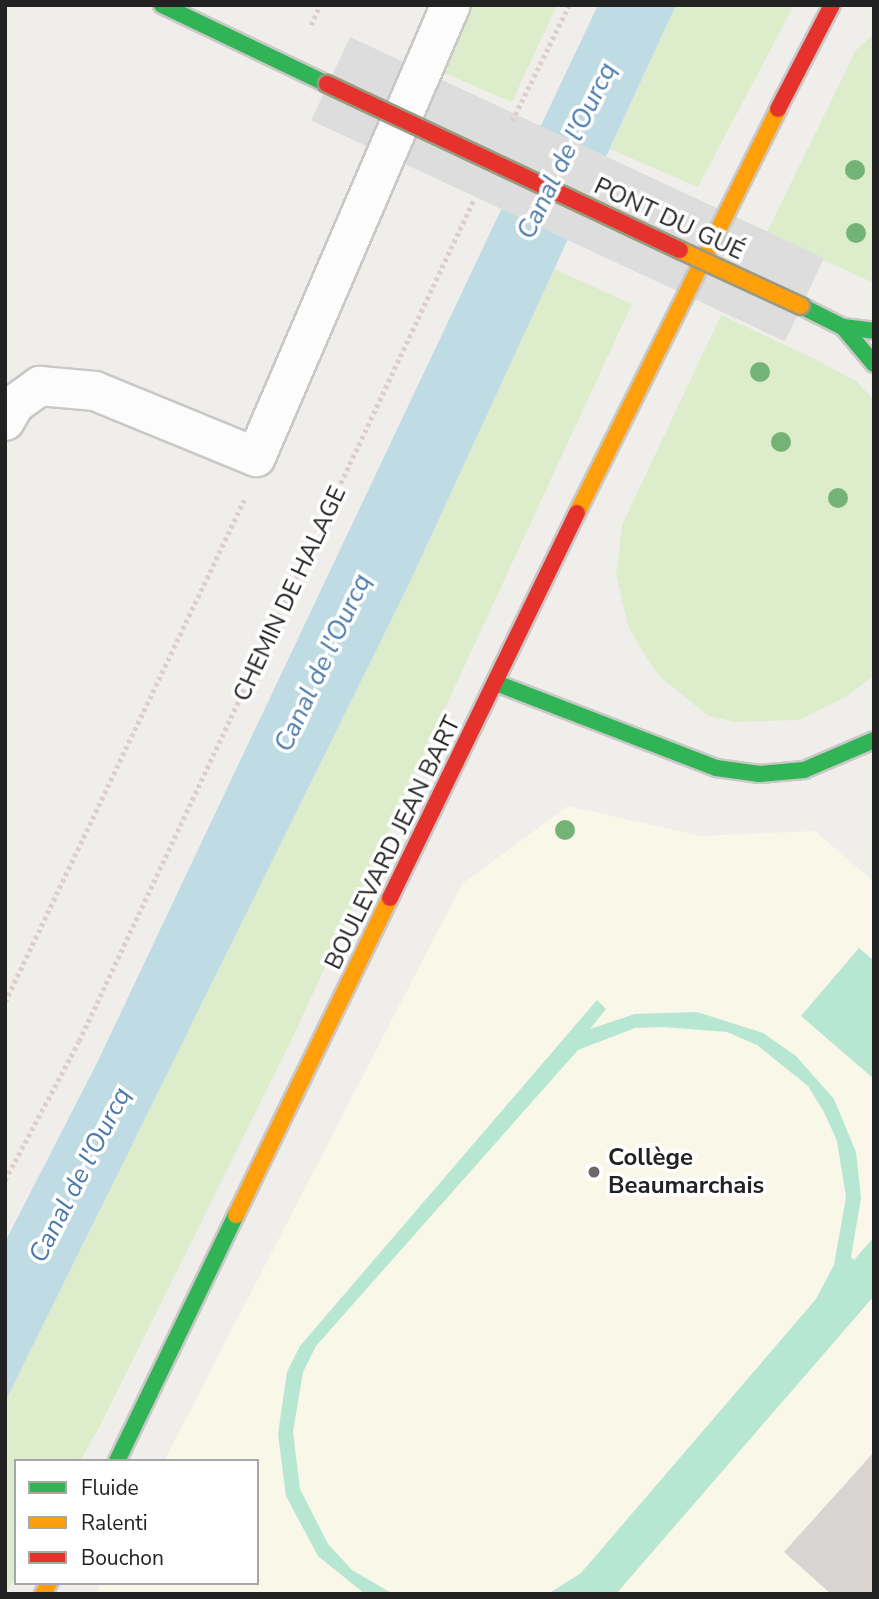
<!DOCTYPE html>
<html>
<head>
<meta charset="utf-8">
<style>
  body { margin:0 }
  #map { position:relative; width:879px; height:1599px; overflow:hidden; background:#f0eeeb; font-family:"Nunito Sans",sans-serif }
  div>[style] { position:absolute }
  .education>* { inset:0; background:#f8f7e8 }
  .grass>* { inset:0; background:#ddeccb }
  .pitch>* { inset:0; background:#b7e6d2 }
  .water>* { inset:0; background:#bfdbe3 }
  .pier>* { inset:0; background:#dedddd; transform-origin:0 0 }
  .building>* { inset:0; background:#d7d4d2 }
  .path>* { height:4.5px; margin-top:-2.25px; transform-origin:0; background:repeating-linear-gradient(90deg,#dccecd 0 3.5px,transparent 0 7px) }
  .roads { filter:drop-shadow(2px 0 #c9c8c7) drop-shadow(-2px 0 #c9c8c7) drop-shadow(0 2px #c9c8c7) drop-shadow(0 -2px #c9c8c7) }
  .street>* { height:38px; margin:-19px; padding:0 19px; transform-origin:19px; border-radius:19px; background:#fdfcfc }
  .fast>* { height:16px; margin:-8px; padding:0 8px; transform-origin:8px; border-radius:8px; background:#30b455 }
  .slow>* { height:16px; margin:-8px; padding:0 8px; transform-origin:8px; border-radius:8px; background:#ff9f0a }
  .jam>* { height:16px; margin:-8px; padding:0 8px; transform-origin:8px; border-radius:8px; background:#e5322d }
  .bridges { filter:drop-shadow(2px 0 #999a82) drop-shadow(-2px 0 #999a82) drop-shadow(0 2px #999a82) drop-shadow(0 -2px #999a82) }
  .slow-bridge>* { height:16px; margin:-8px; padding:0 8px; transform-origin:8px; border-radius:8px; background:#ff9f0a }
  .jam-bridge>* { height:16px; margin:-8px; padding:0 8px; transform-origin:8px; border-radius:8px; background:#e5322d }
  .trees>* { width:20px; height:20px; margin:-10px; border-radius:50%; background:#73b476 }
  .dots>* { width:19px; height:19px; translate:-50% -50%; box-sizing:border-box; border:4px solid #fff; border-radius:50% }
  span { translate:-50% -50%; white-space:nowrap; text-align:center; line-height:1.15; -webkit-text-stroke:7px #fff; paint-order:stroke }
  .street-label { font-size:24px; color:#222 }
  .poi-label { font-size:24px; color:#222; font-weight:700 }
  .left { translate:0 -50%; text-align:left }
  .water-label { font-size:26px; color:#4a7aab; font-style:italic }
  .frame { position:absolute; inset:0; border:7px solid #222; pointer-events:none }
  .legend { position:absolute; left:14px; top:1459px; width:245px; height:126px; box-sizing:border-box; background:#fff; border:2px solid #a7a7a7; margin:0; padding:9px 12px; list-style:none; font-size:21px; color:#222 }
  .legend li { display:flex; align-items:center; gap:14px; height:35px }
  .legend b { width:35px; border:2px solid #a7a7a7 }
</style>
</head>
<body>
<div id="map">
  <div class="education">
    <div style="clip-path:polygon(568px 806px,701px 836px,815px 831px,874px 882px,874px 1594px,96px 1594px,101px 1583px,257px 1583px,257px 1461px,164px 1461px,462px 884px)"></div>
  </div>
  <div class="grass">
    <div style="clip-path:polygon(467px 5px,557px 5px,512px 102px,437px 70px)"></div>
    <div style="clip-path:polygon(676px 5px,794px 5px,698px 187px,610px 149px)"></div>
    <div style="clip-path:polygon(874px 34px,874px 283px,766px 234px,856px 50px)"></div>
    <div style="clip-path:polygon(554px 269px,632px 304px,291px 1041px,102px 1422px,80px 1461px,16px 1461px,16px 1577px,5px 1594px,5px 1402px,408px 586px)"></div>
    <div style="clip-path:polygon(721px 315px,817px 360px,857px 382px,874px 400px,874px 675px,846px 697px,799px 720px,735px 722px,708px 716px,659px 676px,642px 650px,628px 625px,616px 575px,622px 525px)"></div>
  </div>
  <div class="pitch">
    <div style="clip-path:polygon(859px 948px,874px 961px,874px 1079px,801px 1016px)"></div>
    <div style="clip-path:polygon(597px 1000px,606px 1009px,590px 1029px,635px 1014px,697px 1012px,763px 1033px,796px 1056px,834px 1099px,856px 1152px,861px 1198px,851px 1257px,854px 1260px,874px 1237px,874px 1296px,616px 1594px,548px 1594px,581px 1573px,816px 1299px,834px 1265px,846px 1197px,837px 1141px,824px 1112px,808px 1086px,757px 1045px,727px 1032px,663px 1027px,635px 1028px,578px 1050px,316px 1346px,303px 1372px,293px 1432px,300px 1489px,328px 1544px,352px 1570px,393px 1594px,365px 1594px,318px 1556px,286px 1496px,278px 1434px,287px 1372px,300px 1346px)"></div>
  </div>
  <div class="water">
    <div style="clip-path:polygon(598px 5px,676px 5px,408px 586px,5px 1402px,5px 1242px,97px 1063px)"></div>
  </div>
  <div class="pier">
    <div style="left:350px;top:37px;width:523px;height:92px;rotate:25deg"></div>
  </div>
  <div class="building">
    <div style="clip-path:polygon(874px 1452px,874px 1594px,831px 1594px,784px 1552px)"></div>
  </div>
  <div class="path">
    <div style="left:311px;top:25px;width:22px;rotate:-66deg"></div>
    <div style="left:512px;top:121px;width:129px;rotate:-63.8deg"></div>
    <div style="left:5px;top:1002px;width:556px;rotate:-64.54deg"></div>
    <div style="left:5px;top:1180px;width:157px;rotate:-62deg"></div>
    <div style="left:79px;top:1041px;width:928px;rotate:-64.87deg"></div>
  </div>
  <div class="roads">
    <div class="street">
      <div style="left:5px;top:421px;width:20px;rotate:-60deg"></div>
      <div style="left:15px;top:404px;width:31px;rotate:-36deg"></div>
      <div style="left:40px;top:386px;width:55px;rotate:5.2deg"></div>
      <div style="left:95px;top:391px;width:174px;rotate:22.3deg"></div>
      <div style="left:256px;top:457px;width:492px;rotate:-66.7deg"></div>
    </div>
    <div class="fast">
      <div style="left:162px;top:5px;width:183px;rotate:25.6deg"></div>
      <div style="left:801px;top:306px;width:47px;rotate:26.6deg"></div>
      <div style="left:843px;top:327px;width:31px;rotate:7deg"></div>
      <div style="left:843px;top:327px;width:48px;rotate:50deg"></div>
      <div style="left:496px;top:683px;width:236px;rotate:21.1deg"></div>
      <div style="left:716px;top:768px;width:44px;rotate:7.8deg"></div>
      <div style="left:760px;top:774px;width:44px;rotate:-5.2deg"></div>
      <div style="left:804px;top:770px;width:76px;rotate:-23.2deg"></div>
      <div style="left:117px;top:1461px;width:273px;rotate:-64.2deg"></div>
    </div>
    <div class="slow">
      <div style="left:577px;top:513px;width:451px;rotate:-63.5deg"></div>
      <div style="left:236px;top:1215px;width:352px;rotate:-64.1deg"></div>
      <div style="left:43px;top:1594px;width:13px;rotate:-61deg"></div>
    </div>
    <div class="jam">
      <div style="left:778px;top:109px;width:117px;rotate:-62.6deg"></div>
      <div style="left:390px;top:898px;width:428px;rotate:-64.1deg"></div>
    </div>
  </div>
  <div class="bridges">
    <div class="slow-bridge">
      <div style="left:680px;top:250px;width:133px;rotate:24.8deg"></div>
    </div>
    <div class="jam-bridge">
      <div style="left:327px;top:84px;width:390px;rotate:25.2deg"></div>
    </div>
  </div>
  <div class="trees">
    <div style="left:855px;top:170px"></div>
    <div style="left:856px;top:233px"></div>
    <div style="left:760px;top:372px"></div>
    <div style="left:781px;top:442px"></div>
    <div style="left:838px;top:498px"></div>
    <div style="left:565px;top:830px"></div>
  </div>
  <div class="dots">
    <div style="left:594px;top:1172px;background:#6a6968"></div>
  </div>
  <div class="street-label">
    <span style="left:669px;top:219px;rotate:25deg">PONT DU GUÉ</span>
    <span style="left:290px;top:594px;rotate:-65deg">CHEMIN DE HALAGE</span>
    <span style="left:393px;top:843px;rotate:-64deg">BOULEVARD JEAN BART</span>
  </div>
  <div class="poi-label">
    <span class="left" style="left:608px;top:1172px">Collège<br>Beaumarchais</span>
  </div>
  <div class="water-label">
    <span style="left:567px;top:151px;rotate:-64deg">Canal de l'Ourcq</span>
    <span style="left:323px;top:663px;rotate:-65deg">Canal de l'Ourcq</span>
    <span style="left:80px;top:1175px;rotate:-63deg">Canal de l'Ourcq</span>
  </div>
  <div class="frame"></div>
  <ul class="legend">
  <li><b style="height:9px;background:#30b455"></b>Fluide</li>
  <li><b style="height:9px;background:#ff9f0a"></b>Ralenti</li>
  <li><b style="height:9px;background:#e5322d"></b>Bouchon</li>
  </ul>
</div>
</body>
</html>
